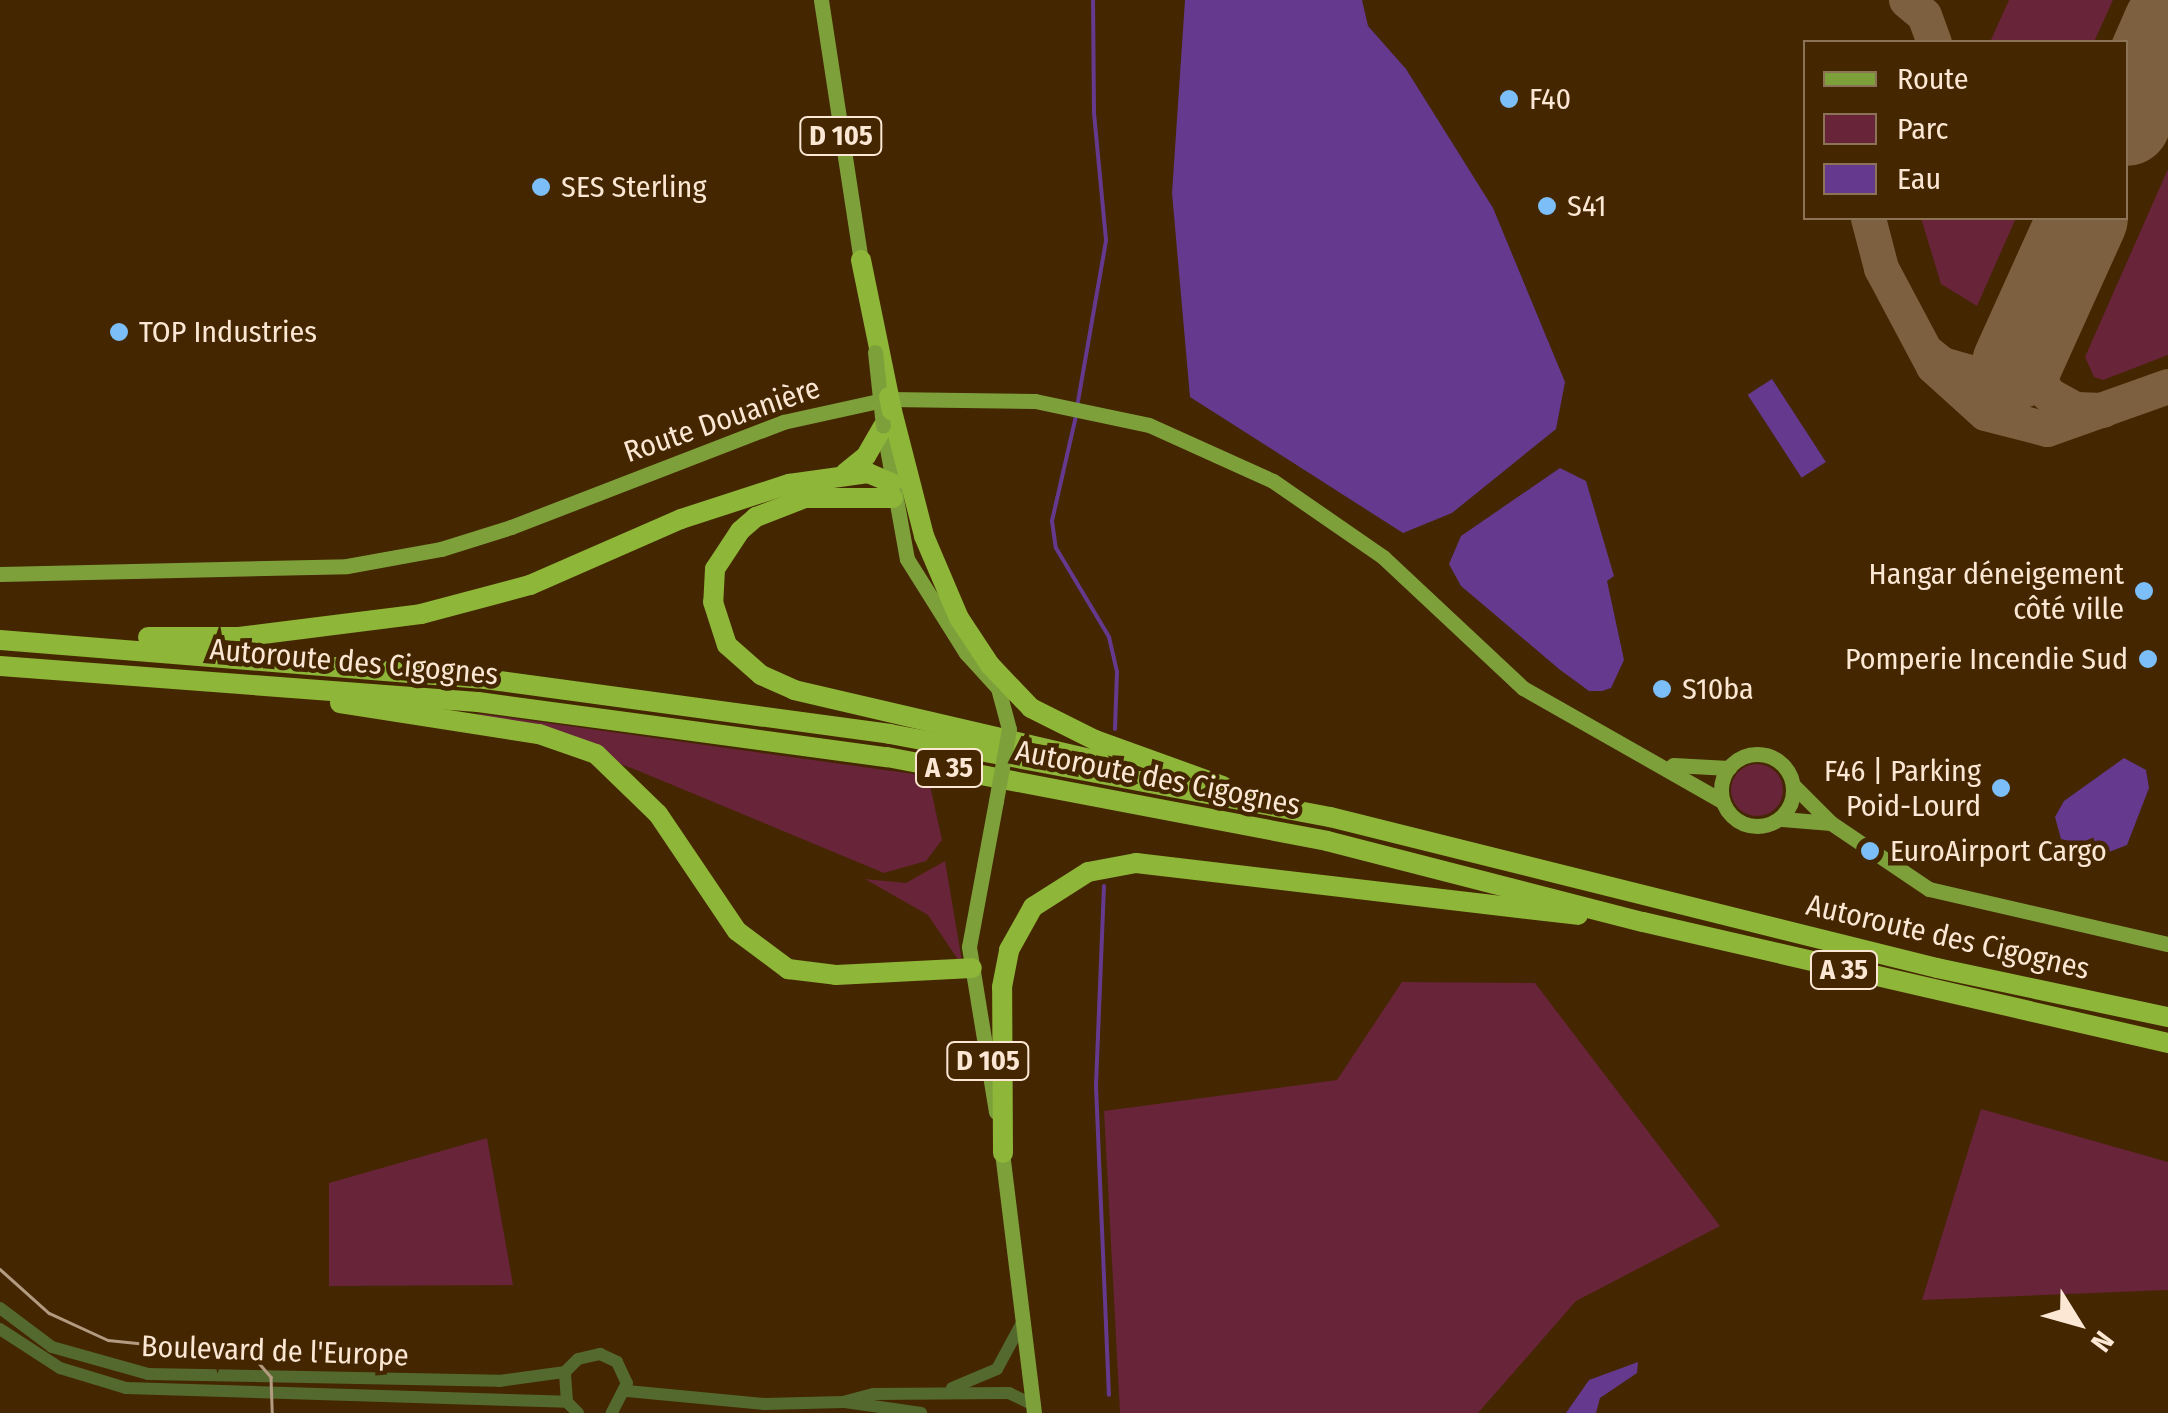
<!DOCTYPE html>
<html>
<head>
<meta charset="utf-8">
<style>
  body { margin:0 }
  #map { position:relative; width:2168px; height:1413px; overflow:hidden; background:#442600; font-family:"Fira Sans Condensed",sans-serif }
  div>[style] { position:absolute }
  .green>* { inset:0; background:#682438 }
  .round { border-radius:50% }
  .water>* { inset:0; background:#65398e; transform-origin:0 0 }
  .stream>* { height:4px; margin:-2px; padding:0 2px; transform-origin:2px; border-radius:2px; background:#65398e }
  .taxiway>* { height:35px; margin:-17.5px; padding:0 17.5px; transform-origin:17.5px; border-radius:17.5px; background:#7c6040 }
  .runway>* { height:90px; margin:-45px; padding:0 45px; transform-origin:45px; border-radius:45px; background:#7c6040 }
  .minor>* { height:12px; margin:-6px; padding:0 6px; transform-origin:6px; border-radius:6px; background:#54692e }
  .major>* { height:15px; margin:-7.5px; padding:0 7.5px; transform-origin:7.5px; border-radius:7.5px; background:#7ea03b }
  .major>.ring { margin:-7.5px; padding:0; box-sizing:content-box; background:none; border:15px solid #7ea03b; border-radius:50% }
  .highway>* { height:20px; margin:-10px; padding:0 10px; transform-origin:10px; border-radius:10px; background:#8eb638 }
  .tram>* { height:2.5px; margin:-1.25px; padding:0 1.25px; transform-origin:1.25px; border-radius:1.25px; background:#b39b81 }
  .major-bridge>* { height:15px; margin:-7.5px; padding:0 7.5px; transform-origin:7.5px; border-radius:7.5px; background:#7ea03b }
  .highway-bridge>* { height:20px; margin:-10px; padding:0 10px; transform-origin:10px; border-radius:10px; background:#8eb638 }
  .dots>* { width:28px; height:28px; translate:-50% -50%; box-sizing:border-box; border:5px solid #442600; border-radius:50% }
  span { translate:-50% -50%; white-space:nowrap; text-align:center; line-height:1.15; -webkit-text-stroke:9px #442600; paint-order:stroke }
  .shield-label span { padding:2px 8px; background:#442600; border:2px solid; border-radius:8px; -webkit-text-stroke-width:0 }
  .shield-label { font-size:28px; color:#fbe7d4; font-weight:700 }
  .poi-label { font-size:30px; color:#fbe7d4 }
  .left { translate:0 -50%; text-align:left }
  .right { translate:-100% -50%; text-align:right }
  .street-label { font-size:30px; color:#fbe7d4 }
  .legend { position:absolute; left:1803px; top:40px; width:325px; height:180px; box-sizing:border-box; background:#442600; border:2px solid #8d7355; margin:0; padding:12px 18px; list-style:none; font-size:30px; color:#fbe7d4 }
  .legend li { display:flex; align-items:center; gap:20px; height:50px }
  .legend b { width:50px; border:2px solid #8d7355 }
  .north { position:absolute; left:2028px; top:1273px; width:100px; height:100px; -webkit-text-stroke:8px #442600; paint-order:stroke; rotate:127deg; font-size:28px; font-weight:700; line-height:40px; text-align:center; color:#fbe7d4 }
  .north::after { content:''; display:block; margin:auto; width:35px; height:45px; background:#fbe7d4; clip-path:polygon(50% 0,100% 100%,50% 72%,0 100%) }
</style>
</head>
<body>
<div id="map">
  <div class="green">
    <div style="clip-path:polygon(2009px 0,2113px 0,2094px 42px,1990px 42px)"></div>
    <div style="clip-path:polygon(2168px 169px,2168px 355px,2103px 380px,2094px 377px,2085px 357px)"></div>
    <div style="clip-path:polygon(1921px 218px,2016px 218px,1977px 306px,1941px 284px)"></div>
    <div style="clip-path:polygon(475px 713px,928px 776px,942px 840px,926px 861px,884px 873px,634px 769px)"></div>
    <div class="round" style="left:1731px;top:764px;width:52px;height:52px"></div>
    <div style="clip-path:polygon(945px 861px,963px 967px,928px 915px,865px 879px,906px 883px)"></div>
    <div style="clip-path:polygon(1402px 982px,1535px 983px,1720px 1226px,1576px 1301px,1478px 1413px,1120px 1413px,1104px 1111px,1337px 1080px)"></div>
    <div style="clip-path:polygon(1981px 1109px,2168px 1162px,2168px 1290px,1922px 1300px)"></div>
    <div style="clip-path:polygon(487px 1138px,513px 1285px,329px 1286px,329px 1183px)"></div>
  </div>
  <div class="water">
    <div style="clip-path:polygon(1185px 0,1362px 0,1368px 26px,1406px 69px,1493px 208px,1565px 382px,1556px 429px,1452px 513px,1403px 533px,1190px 397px,1172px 193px)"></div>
    <div style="left:1772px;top:379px;width:99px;height:29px;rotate:57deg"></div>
    <div style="clip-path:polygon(1560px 468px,1586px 481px,1614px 576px,1607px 581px,1624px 660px,1611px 688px,1602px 691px,1589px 691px,1559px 669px,1461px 586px,1449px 564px,1461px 536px)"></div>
    <div style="clip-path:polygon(2124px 758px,2146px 770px,2149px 788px,2127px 845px,2109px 852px,2061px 839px,2055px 817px,2064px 801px)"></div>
    <div style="clip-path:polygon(1638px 1362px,1637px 1373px,1600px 1398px,1596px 1413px,1566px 1413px,1589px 1380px)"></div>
  </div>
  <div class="stream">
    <div style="left:1077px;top:407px;width:169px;rotate:-80.1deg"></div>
    <div style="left:1106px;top:240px;width:129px;rotate:-95.4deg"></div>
    <div style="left:1094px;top:112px;width:112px;rotate:-90.5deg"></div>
    <div style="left:1076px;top:416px;width:108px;rotate:102.9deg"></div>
    <div style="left:1052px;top:521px;width:27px;rotate:82deg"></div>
    <div style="left:1056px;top:548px;width:104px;rotate:59.2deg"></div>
    <div style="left:1109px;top:637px;width:36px;rotate:77deg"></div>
    <div style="left:1117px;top:672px;width:57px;rotate:92deg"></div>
    <div style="left:1104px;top:886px;width:200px;rotate:92.3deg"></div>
    <div style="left:1096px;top:1086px;width:309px;rotate:87.6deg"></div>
  </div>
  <div class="taxiway">
    <div style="left:1906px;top:0;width:23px;rotate:40deg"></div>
    <div style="left:1924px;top:15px;width:29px;rotate:70deg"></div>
    <div style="left:1868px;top:218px;width:52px;rotate:75.4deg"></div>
    <div style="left:1881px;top:268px;width:111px;rotate:62deg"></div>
    <div style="left:1933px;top:366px;width:70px;rotate:42.1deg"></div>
    <div style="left:1985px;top:413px;width:64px;rotate:14.5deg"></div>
    <div style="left:2047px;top:429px;width:128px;rotate:-19.6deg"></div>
    <div style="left:2036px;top:326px;width:42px;rotate:95.4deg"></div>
    <div style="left:2032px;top:368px;width:31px;rotate:58deg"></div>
    <div style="left:2048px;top:394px;width:31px;rotate:29deg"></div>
    <div style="left:2075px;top:409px;width:28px;rotate:2deg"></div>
    <div style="left:1927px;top:352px;width:19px;rotate:39deg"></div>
    <div style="left:1942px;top:364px;width:33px;rotate:16deg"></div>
    <div style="left:1974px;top:373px;width:33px;rotate:-18deg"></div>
    <div style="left:2005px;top:363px;width:20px;rotate:-45deg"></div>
    <div style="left:2019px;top:349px;width:84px;rotate:-63.1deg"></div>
  </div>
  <div class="runway">
    <div style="left:2126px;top:121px;width:105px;rotate:-66.4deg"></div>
    <div style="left:2017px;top:364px;width:160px;rotate:-65.7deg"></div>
  </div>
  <div class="minor">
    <div style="left:0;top:1308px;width:65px;rotate:36.9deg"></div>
    <div style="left:52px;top:1347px;width:100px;rotate:15.7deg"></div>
    <div style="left:148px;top:1374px;width:351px;rotate:1.1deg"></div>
    <div style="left:499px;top:1381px;width:67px;rotate:-7.8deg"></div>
    <div style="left:0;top:1329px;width:72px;rotate:33deg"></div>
    <div style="left:60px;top:1368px;width:69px;rotate:16.9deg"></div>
    <div style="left:126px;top:1388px;width:441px;rotate:1.8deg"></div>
    <div style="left:952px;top:1388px;width:49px;rotate:-22.9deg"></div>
    <div style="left:997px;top:1369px;width:55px;rotate:-61.6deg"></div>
    <div style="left:627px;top:1391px;width:139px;rotate:5.4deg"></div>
    <div style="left:765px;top:1404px;width:78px;rotate:-1.5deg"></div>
    <div style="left:843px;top:1402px;width:31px;rotate:-15deg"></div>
    <div style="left:873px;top:1394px;width:136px;rotate:-0.4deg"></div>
    <div style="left:1009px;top:1393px;width:28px;rotate:26deg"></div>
    <div style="left:845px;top:1402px;width:77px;rotate:8.2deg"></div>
    <div style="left:578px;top:1413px;width:16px;rotate:-135deg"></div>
    <div style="left:567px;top:1402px;width:30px;rotate:-94deg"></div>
    <div style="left:565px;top:1372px;width:18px;rotate:-45deg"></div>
    <div style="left:578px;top:1359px;width:23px;rotate:-13deg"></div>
    <div style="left:600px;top:1354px;width:19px;rotate:25deg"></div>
    <div style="left:617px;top:1362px;width:23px;rotate:65deg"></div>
    <div style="left:627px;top:1383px;width:34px;rotate:117deg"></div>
  </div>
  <div class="major">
    <div style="left:821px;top:0;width:271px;rotate:81.3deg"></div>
    <div style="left:883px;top:426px;width:135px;rotate:79.8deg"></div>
    <div style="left:907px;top:559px;width:111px;rotate:57.9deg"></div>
    <div style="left:966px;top:653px;width:47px;rotate:47.6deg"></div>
    <div style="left:998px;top:688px;width:42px;rotate:75deg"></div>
    <div style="left:0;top:574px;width:347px;rotate:-1.3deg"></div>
    <div style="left:347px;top:566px;width:96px;rotate:-10.3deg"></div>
    <div style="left:441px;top:549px;width:73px;rotate:-17.4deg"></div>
    <div style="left:511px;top:527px;width:292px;rotate:-21.1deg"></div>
    <div style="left:783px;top:422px;width:107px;rotate:-12.4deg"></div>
    <div style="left:888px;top:399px;width:147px;rotate:0.8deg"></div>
    <div style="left:1035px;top:401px;width:116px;rotate:11.9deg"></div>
    <div style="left:1149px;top:425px;width:136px;rotate:24.3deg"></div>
    <div style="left:1273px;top:481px;width:134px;rotate:34.6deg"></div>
    <div style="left:1383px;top:557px;width:192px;rotate:43.1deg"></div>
    <div style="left:1523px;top:688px;width:229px;rotate:29.6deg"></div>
    <div class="ring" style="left:1721px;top:754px;width:57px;height:57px"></div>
    <div style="left:1673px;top:765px;width:56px;rotate:3.1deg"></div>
    <div style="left:1794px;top:786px;width:52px;rotate:45deg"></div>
    <div style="left:1831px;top:823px;width:118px;rotate:34deg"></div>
    <div style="left:1929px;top:889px;width:245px;rotate:13deg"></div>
    <div style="left:996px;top:801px;width:148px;rotate:100.5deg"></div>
    <div style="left:969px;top:947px;width:167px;rotate:80.7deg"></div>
    <div style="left:1782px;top:819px;width:49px;rotate:4.7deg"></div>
    <div style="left:1001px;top:1144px;width:271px;rotate:83deg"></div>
  </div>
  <div class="highway">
    <div style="left:861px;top:260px;width:140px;rotate:78.4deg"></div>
    <div style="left:892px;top:411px;width:129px;rotate:75.6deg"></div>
    <div style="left:924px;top:536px;width:89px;rotate:66.9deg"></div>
    <div style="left:959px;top:618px;width:56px;rotate:56.6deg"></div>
    <div style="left:990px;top:665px;width:59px;rotate:46.4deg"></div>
    <div style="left:1031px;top:708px;width:72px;rotate:26.6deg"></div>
    <div style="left:1095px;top:740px;width:136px;rotate:19.8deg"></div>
    <div style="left:845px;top:473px;width:27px;rotate:-39deg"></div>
    <div style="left:866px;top:456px;width:34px;rotate:-60deg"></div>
    <div style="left:893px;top:498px;width:88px;rotate:180deg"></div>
    <div style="left:805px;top:498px;width:53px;rotate:158.8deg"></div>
    <div style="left:756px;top:517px;width:21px;rotate:139deg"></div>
    <div style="left:740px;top:531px;width:45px;rotate:123.3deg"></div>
    <div style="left:715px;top:569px;width:33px;rotate:93deg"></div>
    <div style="left:713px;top:602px;width:45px;rotate:72deg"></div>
    <div style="left:727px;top:645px;width:45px;rotate:41.4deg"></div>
    <div style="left:761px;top:675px;width:36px;rotate:24deg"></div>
    <div style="left:794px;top:690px;width:314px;rotate:13.1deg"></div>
    <div style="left:148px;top:637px;width:91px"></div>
    <div style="left:239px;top:637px;width:183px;rotate:-7.2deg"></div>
    <div style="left:421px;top:614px;width:113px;rotate:-14.9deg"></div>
    <div style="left:530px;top:585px;width:165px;rotate:-23.6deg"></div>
    <div style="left:681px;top:519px;width:114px;rotate:-18deg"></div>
    <div style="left:789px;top:484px;width:80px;rotate:-7.9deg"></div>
    <div style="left:868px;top:473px;width:26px;rotate:23deg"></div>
    <div style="left:0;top:640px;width:479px;rotate:4.6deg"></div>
    <div style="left:477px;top:678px;width:417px;rotate:7.7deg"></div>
    <div style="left:890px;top:734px;width:448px;rotate:10.7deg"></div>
    <div style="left:1330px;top:817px;width:625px;rotate:13.97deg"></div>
    <div style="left:1937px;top:968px;width:236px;rotate:12deg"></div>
    <div style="left:0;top:666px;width:479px;rotate:4.3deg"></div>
    <div style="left:478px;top:702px;width:413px;rotate:7.7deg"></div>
    <div style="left:887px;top:757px;width:448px;rotate:10.8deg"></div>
    <div style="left:1327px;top:841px;width:326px;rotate:14.4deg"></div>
    <div style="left:1643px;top:922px;width:539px;rotate:12.98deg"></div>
    <div style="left:340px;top:703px;width:201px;rotate:8.9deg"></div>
    <div style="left:539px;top:734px;width:60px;rotate:19.3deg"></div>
    <div style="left:596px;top:754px;width:86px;rotate:44.1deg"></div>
    <div style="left:658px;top:814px;width:141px;rotate:56deg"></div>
    <div style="left:737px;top:931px;width:64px;rotate:36.7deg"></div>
    <div style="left:788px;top:969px;width:48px;rotate:7.1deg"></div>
    <div style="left:836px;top:975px;width:136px;rotate:-2.9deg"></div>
    <div style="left:1003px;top:1153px;width:166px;rotate:-90.3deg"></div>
    <div style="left:1002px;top:987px;width:38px;rotate:-79deg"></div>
    <div style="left:1009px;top:950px;width:49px;rotate:-60.8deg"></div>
    <div style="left:1033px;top:907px;width:65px;rotate:-32.5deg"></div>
    <div style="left:1088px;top:872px;width:49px;rotate:-10.6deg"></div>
    <div style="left:1136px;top:863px;width:445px;rotate:6.7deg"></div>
  </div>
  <div class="tram">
    <div style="left:0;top:1269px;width:66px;rotate:41.9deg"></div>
    <div style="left:49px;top:1313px;width:65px;rotate:24.6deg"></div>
    <div style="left:108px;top:1340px;width:145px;rotate:5.9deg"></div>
    <div style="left:252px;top:1355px;width:29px;rotate:49deg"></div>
    <div style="left:271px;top:1377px;width:36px;rotate:88deg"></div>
  </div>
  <div class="major-bridge">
    <div style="left:875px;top:352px;width:74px;rotate:83.8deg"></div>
    <div style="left:996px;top:801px;width:73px;rotate:-79.8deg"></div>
  </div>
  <div class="highway-bridge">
    <div style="left:889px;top:397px;width:14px;rotate:78deg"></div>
  </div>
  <div class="dots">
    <div style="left:1509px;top:99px;background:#7bbef8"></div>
    <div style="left:541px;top:187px;background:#7bbef8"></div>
    <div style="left:1547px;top:206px;background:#7bbef8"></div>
    <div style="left:119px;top:332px;background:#7bbef8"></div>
    <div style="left:2144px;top:591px;background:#7bbef8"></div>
    <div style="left:2148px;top:659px;background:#7bbef8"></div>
    <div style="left:1662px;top:689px;background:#7bbef8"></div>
    <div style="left:2001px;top:788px;background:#7bbef8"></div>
    <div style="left:1870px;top:851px;background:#7bbef8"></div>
  </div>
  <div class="shield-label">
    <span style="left:841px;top:136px">D 105</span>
    <span style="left:949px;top:768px">A 35</span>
    <span style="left:1844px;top:970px">A 35</span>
    <span style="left:988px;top:1061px">D 105</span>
  </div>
  <div class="poi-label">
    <span class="left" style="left:1529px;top:99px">F40</span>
    <span class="left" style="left:561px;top:187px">SES Sterling</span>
    <span class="left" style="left:1567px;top:206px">S41</span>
    <span class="left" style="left:139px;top:332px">TOP Industries</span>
    <span class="right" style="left:2124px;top:591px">Hangar déneigement<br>côté ville</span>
    <span class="right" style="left:2128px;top:659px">Pomperie Incendie Sud</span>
    <span class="left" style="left:1682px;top:689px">S10ba</span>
    <span class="right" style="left:1981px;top:788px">F46 | Parking<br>Poid-Lourd</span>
    <span class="left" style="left:1890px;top:851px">EuroAirport Cargo</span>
  </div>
  <div class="street-label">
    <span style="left:722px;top:420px;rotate:-19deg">Route Douanière</span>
    <span style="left:354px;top:662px;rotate:5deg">Autoroute des Cigognes</span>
    <span style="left:1158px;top:778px;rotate:11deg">Autoroute des Cigognes</span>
    <span style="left:1948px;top:937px;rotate:13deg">Autoroute des Cigognes</span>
    <span style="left:275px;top:1351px;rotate:2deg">Boulevard de l'Europe</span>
  </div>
  <ul class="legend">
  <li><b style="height:12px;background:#7ea03b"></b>Route</li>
  <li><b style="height:28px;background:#682438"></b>Parc</li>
  <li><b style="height:28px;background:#65398e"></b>Eau</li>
  </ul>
  <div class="north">N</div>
</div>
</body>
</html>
